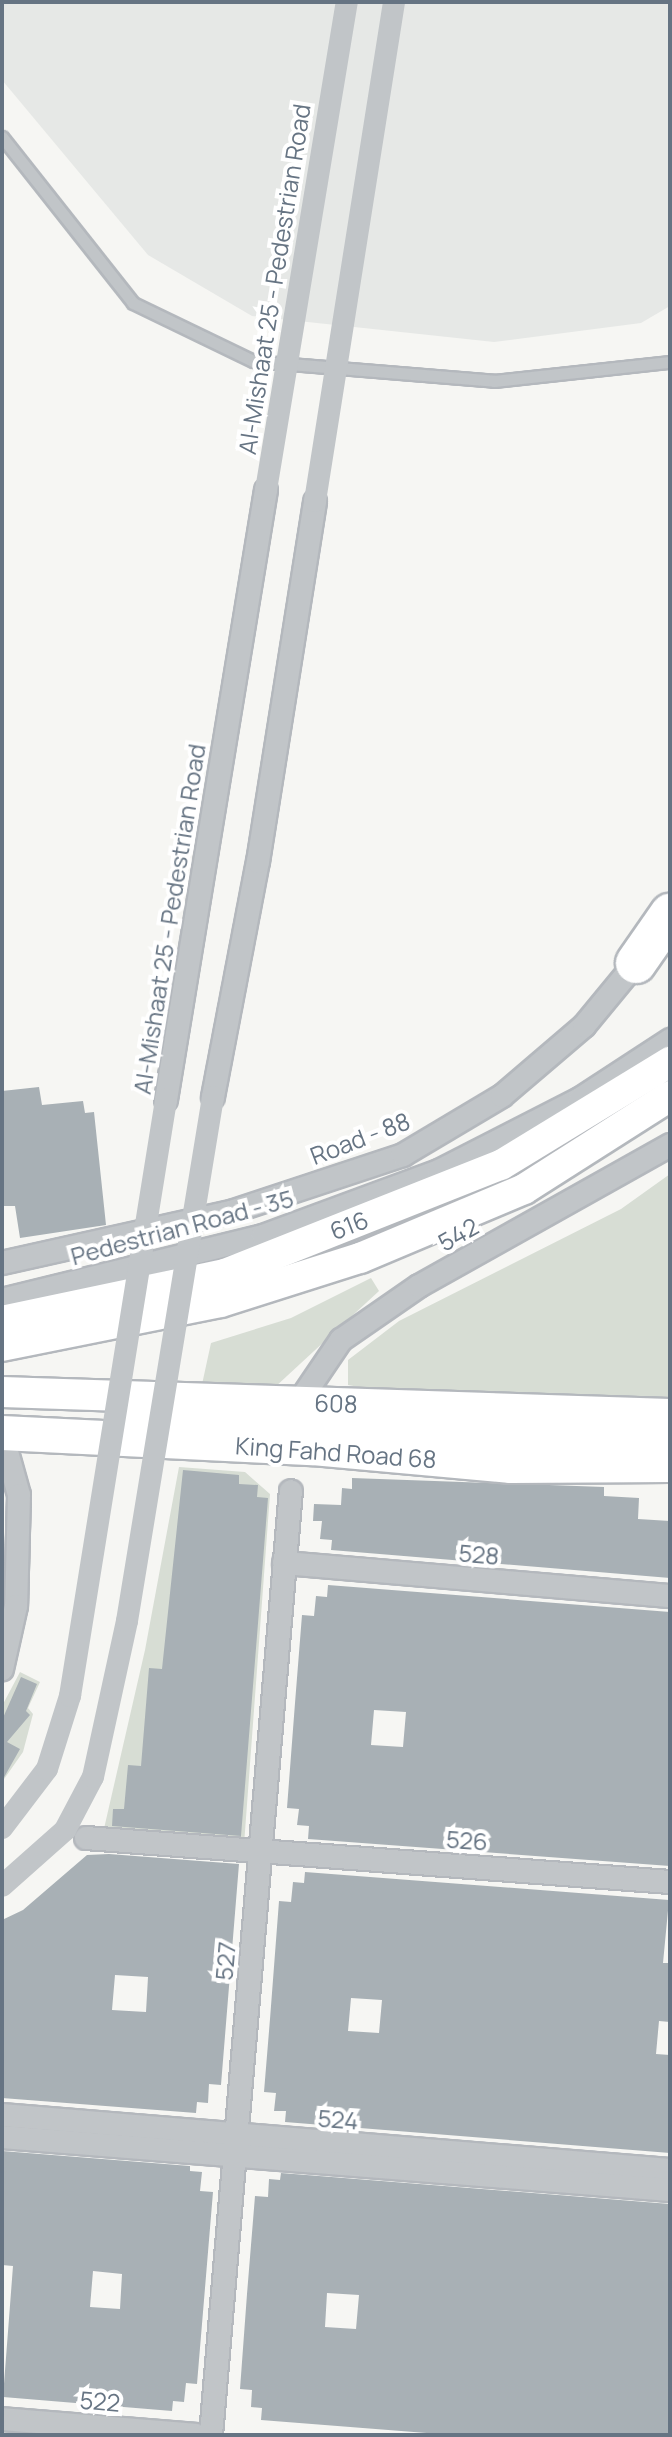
<!DOCTYPE html>
<html>
<head>
<meta charset="utf-8">
<style>
  body { margin:0 }
  #map { position:relative; width:672px; height:2437px; overflow:hidden; background:#f6f6f3; font-family:Manrope,sans-serif }
  div>[style] { position:absolute }
  .built>* { inset:0; background:#e6e8e6 }
  .green>* { inset:0; background:#d7ddd4 }
  .building>* { inset:0; background:#a8b0b5 }
  .roads { filter:drop-shadow(2px 0 #b4b8bd) drop-shadow(-2px 0 #b4b8bd) drop-shadow(0 2px #b4b8bd) drop-shadow(0 -2px #b4b8bd) }
  .lane>* { height:11px; margin:-5.5px; padding:0 5.5px; transform-origin:5.5px; border-radius:5.5px; background:#c1c5c8 }
  .street>* { height:22px; margin:-11px; padding:0 11px; transform-origin:11px; border-radius:11px; background:#c1c5c8 }
  .secondary>* { height:30px; margin:-15px; padding:0 15px; transform-origin:15px; border-radius:15px; background:#fff }
  .primary>* { height:34px; margin:-17px; padding:0 17px; transform-origin:17px; border-radius:17px; background:#fff }
  .highway>* { height:40px; margin:-20px; padding:0 20px; transform-origin:20px; border-radius:20px; background:#fff }
  .street-bridge>* { height:22px; margin:-11px; padding:0 11px; transform-origin:11px; border-radius:11px; background:#c1c5c8 }
  span { translate:-50% -50%; white-space:nowrap; text-align:center; line-height:1.15; -webkit-text-stroke:8px #fff; paint-order:stroke }
  .street-label { font-size:24px; color:#667483 }
  .frame { position:absolute; inset:0; border:4px solid #667483; pointer-events:none }
</style>
</head>
<body>
<div id="map">
  <div class="built">
    <div style="clip-path:polygon(2px 2px,670px 2px,670px 306px,641px 323px,494px 342px,252px 316px,148px 255px,2px 80px)"></div>
  </div>
  <div class="green">
    <div style="clip-path:polygon(670px 1174px,670px 1404px,397px 1394px,348px 1385px,348px 1360px,399px 1321px,621px 1209px)"></div>
    <div style="clip-path:polygon(371px 1278px,379px 1291px,274px 1388px,201px 1389px,211px 1343px,291px 1318px)"></div>
    <div style="clip-path:polygon(179px 1467px,245px 1472px,270px 1494px,244px 1845px,103px 1833px,145px 1650px)"></div>
    <div style="clip-path:polygon(20px 1672px,40px 1682px,28px 1708px,33px 1714px,23px 1752px,2px 1782px,2px 1706px)"></div>
  </div>
  <div class="building">
    <div style="clip-path:polygon(39px 1087px,42px 1105px,83px 1101px,85px 1113px,94px 1112px,106px 1225px,20px 1238px,15px 1206px,2px 1206px,2px 1091px)"></div>
    <div style="clip-path:polygon(183px 1470px,239px 1475px,239px 1484px,258px 1485px,257px 1497px,268px 1498px,241px 1836px,112px 1826px,113px 1809px,124px 1809px,128px 1765px,141px 1766px,149px 1668px,162px 1669px)"></div>
    <div style="clip-path:polygon(352px 1478px,604px 1487px,604px 1496px,639px 1498px,638px 1519px,670px 1521px,670px 1578px,331px 1550px,332px 1540px,320px 1539px,322px 1521px,313px 1521px,314px 1504px,341px 1505px,342px 1488px,352px 1489px)"></div>
    <div style="clip-path:polygon(evenodd,328px 1585px,670px 1612px,670px 1866px,308px 1839px,309px 1826px,297px 1825px,299px 1809px,287px 1808px,295px 1703px,302px 1615px,314px 1616px,316px 1596px,327px 1597px,328px 1585px,374px 1710px,406px 1712px,403px 1747px,371px 1745px,374px 1710px)"></div>
    <div style="clip-path:polygon(21px 1677px,37px 1684px,26px 1711px,30px 1715px,7px 1742px,20px 1749px,2px 1781px,2px 1720px)"></div>
    <div style="clip-path:polygon(evenodd,109px 1854px,239px 1864px,221px 2085px,209px 2084px,208px 2103px,197px 2102px,196px 2113px,2px 2098px,2px 1920px,23px 1910px,87px 1855px,109px 1854px,115px 1975px,148px 1977px,146px 2012px,112px 2010px,115px 1975px)"></div>
    <div style="clip-path:polygon(evenodd,305px 1872px,669px 1900px,663px 1963px,670px 1963px,670px 2022px,659px 2021px,656px 2054px,670px 2055px,670px 2153px,285px 2122px,286px 2111px,274px 2111px,276px 2093px,264px 2092px,270px 2019px,279px 1901px,291px 1902px,293px 1882px,304px 1883px,305px 1872px,351px 1998px,382px 2000px,379px 2033px,348px 2031px,351px 1998px)"></div>
    <div style="clip-path:polygon(evenodd,2px 2151px,190px 2166px,190px 2171px,202px 2172px,200px 2191px,213px 2192px,197px 2384px,186px 2383px,184px 2402px,173px 2401px,172px 2411px,3px 2397px,13px 2266px,2px 2265px,2px 2151px,93px 2271px,122px 2274px,120px 2309px,90px 2307px,93px 2271px)"></div>
    <div style="clip-path:polygon(evenodd,281px 2173px,670px 2204px,670px 2435px,452px 2435px,261px 2420px,262px 2408px,251px 2407px,252px 2390px,240px 2389px,247px 2294px,255px 2196px,268px 2197px,269px 2179px,280px 2180px,281px 2173px,327px 2293px,359px 2295px,356px 2329px,325px 2327px,327px 2293px)"></div>
  </div>
  <div class="roads">
    <div class="lane">
      <div style="left:2px;top:137px;width:211px;rotate:51.7deg"></div>
      <div style="left:133px;top:303px;width:133px;rotate:25.8deg"></div>
      <div style="left:253px;top:361px;width:242px;rotate:4.7deg"></div>
      <div style="left:494px;top:381px;width:177px;rotate:-6.2deg"></div>
    </div>
    <div class="street">
      <div style="left:213px;top:1097px;width:239px;rotate:-79.2deg"></div>
      <div style="left:258px;top:862px;width:365px;rotate:-81deg"></div>
      <div style="left:166px;top:1100px;width:618px;rotate:-80.69deg"></div>
      <div style="left:2px;top:1263px;width:238px;rotate:-12.6deg"></div>
      <div style="left:234px;top:1211px;width:178px;rotate:-18.3deg"></div>
      <div style="left:403px;top:1155px;width:115px;rotate:-30.8deg"></div>
      <div style="left:502px;top:1096px;width:108px;rotate:-40.5deg"></div>
      <div style="left:584px;top:1026px;width:82px;rotate:-50.5deg"></div>
      <div style="left:2px;top:1300px;width:269px;rotate:-13.8deg"></div>
      <div style="left:263px;top:1236px;width:188px;rotate:-20.3deg"></div>
      <div style="left:439px;top:1171px;width:158px;rotate:-27.1deg"></div>
      <div style="left:580px;top:1099px;width:108px;rotate:-33.2deg"></div>
      <div style="left:299px;top:1402px;width:75px;rotate:-55.9deg"></div>
      <div style="left:341px;top:1340px;width:95px;rotate:-34.7deg"></div>
      <div style="left:419px;top:1286px;width:288px;rotate:-29.3deg"></div>
      <div style="left:2px;top:1434px;width:63px;rotate:74.4deg"></div>
      <div style="left:19px;top:1495px;width:111px;rotate:91.5deg"></div>
      <div style="left:16px;top:1606px;width:65px;rotate:102.5deg"></div>
      <div style="left:284px;top:1563px;width:387px;rotate:4.9deg"></div>
      <div style="left:86px;top:1838px;width:586px;rotate:4.31deg"></div>
      <div style="left:2px;top:2115px;width:670px;rotate:4.71deg"></div>
      <div style="left:2px;top:2137px;width:670px;rotate:4.54deg"></div>
      <div style="left:2px;top:2419px;width:194px;rotate:4.7deg"></div>
      <div style="left:211px;top:2435px;width:947px;rotate:-85.16deg"></div>
    </div>
    <div class="secondary">
      <div style="left:2px;top:1321px;width:228px;rotate:-11.9deg"></div>
      <div style="left:225px;top:1274px;width:297px;rotate:-21.6deg"></div>
      <div style="left:501px;top:1165px;width:198px;rotate:-31.4deg"></div>
      <div style="left:2px;top:1346px;width:223px;rotate:-11.4deg"></div>
      <div style="left:221px;top:1302px;width:146px;rotate:-17.6deg"></div>
      <div style="left:360px;top:1258px;width:178px;rotate:-22.8deg"></div>
      <div style="left:524px;top:1189px;width:173px;rotate:-32.5deg"></div>
      <div style="left:2px;top:1392px;width:668px;rotate:1.89deg"></div>
    </div>
    <div class="primary">
      <div style="left:139px;top:1416px;width:88px;rotate:1.3deg"></div>
      <div style="left:227px;top:1418px;width:86px;rotate:6.7deg"></div>
      <div style="left:312px;top:1428px;width:358px;rotate:2.1deg"></div>
      <div style="left:2px;top:1433px;width:311px;rotate:2.8deg"></div>
      <div style="left:313px;top:1448px;width:199px;rotate:5.2deg"></div>
      <div style="left:511px;top:1466px;width:159px;rotate:-0.4deg"></div>
    </div>
    <div class="highway">
      <div style="left:636px;top:963px;width:60px;rotate:-55.2deg"></div>
    </div>
  </div>
  <div class="street-bridge">
    <div style="left:266px;top:490px;width:495px;rotate:-80.6deg"></div>
    <div style="left:315px;top:501px;width:505px;rotate:-81deg"></div>
    <div style="left:2px;top:1828px;width:74px;rotate:-52.7deg"></div>
    <div style="left:47px;top:1769px;width:77px;rotate:-72.5deg"></div>
    <div style="left:70px;top:1696px;width:604px;rotate:-80.85deg"></div>
    <div style="left:2px;top:1886px;width:84px;rotate:-41.6deg"></div>
    <div style="left:65px;top:1830px;width:60px;rotate:-62.2deg"></div>
    <div style="left:93px;top:1777px;width:160px;rotate:-77.7deg"></div>
    <div style="left:127px;top:1621px;width:531px;rotate:-80.68deg"></div>
  </div>
  <div class="street-label">
    <span style="left:274px;top:279px;rotate:-81deg">Al-Mishaat 25 - Pedestrian Road</span>
    <span style="left:169px;top:919px;rotate:-81deg">Al-Mishaat 25 - Pedestrian Road</span>
    <span style="left:360px;top:1138px;rotate:-21deg">Road - 88</span>
    <span style="left:349px;top:1225px;rotate:-21deg">616</span>
    <span style="left:182px;top:1227px;rotate:-15deg">Pedestrian Road - 35</span>
    <span style="left:458px;top:1234px;rotate:-29deg">542</span>
    <span style="left:336px;top:1403px;rotate:2deg">608</span>
    <span style="left:336px;top:1452px;rotate:4deg">King Fahd Road 68</span>
    <span style="left:479px;top:1554px;rotate:5deg">528</span>
    <span style="left:467px;top:1840px;rotate:4deg">526</span>
    <span style="left:225px;top:1961px;rotate:-85deg">527</span>
    <span style="left:338px;top:2119px;rotate:4deg">524</span>
    <span style="left:100px;top:2401px;rotate:5deg">522</span>
  </div>
  <div class="frame"></div>
</div>
</body>
</html>
